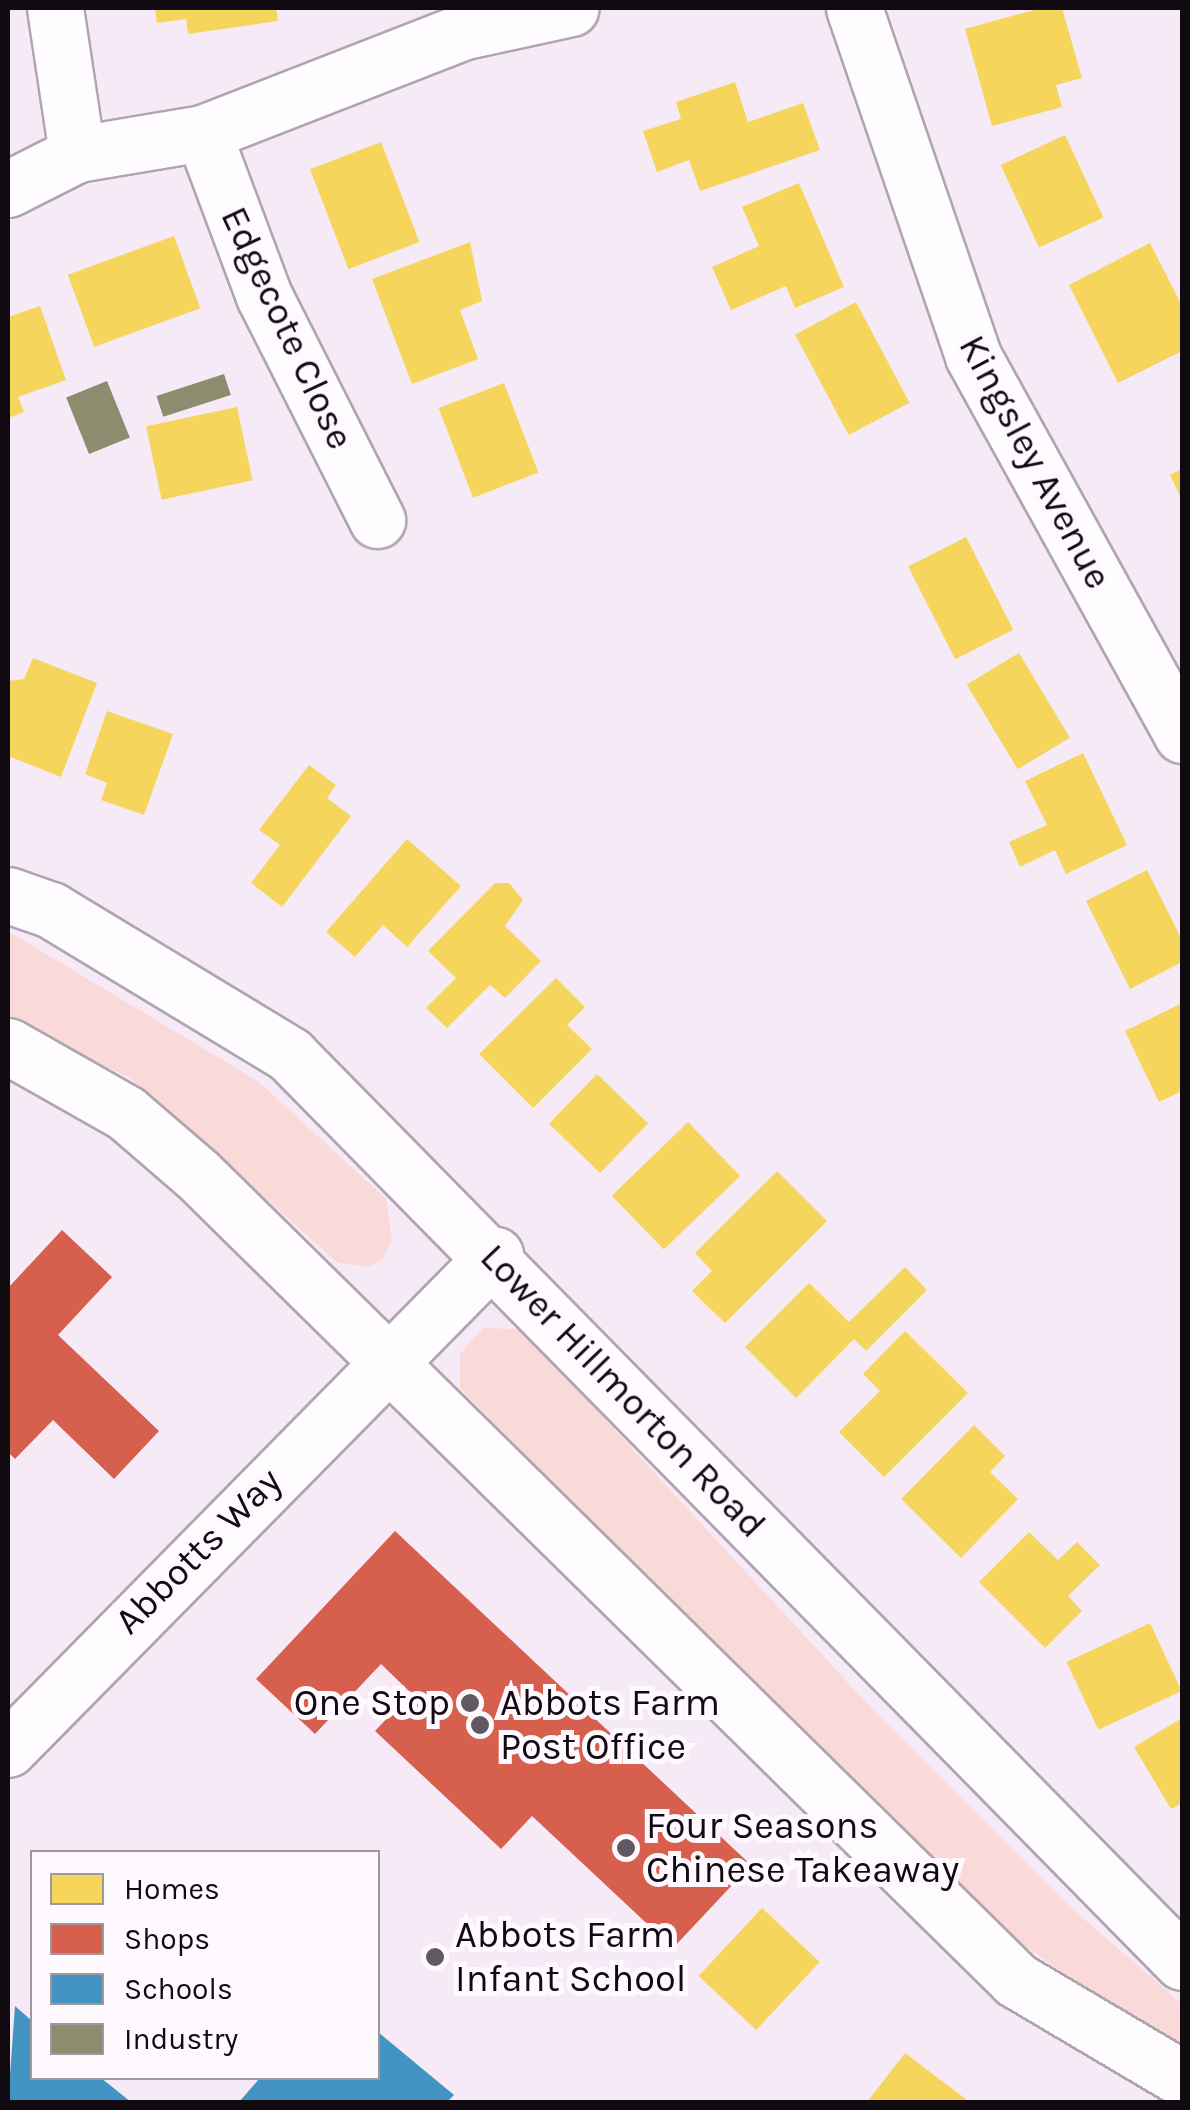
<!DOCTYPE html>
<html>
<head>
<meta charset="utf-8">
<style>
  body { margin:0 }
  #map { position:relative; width:1190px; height:2110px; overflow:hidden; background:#f7eaf7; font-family:Karla,sans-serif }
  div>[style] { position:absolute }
  .green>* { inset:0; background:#f9dad9 }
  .homes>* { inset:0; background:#f6d55c; transform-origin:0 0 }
  .shops>* { inset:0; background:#d6604d }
  .schools>* { inset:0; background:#4393c3 }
  .industry>* { inset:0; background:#8c8c6e; transform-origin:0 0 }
  .roads { filter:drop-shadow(2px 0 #afa5af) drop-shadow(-2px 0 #afa5af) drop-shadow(0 2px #afa5af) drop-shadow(0 -2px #afa5af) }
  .minor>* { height:55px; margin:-27.5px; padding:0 27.5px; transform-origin:27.5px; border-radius:27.5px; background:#fefcfe }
  .dots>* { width:28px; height:28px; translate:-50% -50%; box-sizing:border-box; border:5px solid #fef9fe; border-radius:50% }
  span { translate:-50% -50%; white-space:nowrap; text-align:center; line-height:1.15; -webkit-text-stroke:10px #fef9fe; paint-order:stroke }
  .street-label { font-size:38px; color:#110a11 }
  .poi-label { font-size:38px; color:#110a11 }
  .right { translate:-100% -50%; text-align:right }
  .left { translate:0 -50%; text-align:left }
  .frame { position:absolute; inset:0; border:10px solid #110a11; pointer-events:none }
  .legend { position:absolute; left:30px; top:1850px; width:350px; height:230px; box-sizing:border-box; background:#fef9fe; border:2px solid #9f999f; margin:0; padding:12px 18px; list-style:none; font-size:30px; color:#110a11 }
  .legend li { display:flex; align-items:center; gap:20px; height:50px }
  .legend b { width:50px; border:2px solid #9f999f }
</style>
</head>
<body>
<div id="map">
  <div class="green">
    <div style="clip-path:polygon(8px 931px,259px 1082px,386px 1199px,392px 1239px,384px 1257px,370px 1267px,338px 1263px,130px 1078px,8px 1020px)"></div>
    <div style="clip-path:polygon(483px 1328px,522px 1329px,873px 1710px,1069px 1906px,1182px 2004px,1182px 2045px,1138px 2026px,996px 1925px,787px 1724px,460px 1388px,460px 1354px)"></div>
  </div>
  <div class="homes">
    <div style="clip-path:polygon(155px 8px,276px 8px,278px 21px,188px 34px,186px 19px,157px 23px)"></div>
    <div style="clip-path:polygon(1041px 8px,1062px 8px,1082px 78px,1056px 85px,1062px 107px,992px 126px,965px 29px)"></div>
    <div style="clip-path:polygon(735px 82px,748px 122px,803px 103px,820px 150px,700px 191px,689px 160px,657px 172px,643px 131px,681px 119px,676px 102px)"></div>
    <div style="left:1065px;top:135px;width:91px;height:71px;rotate:65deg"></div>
    <div style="left:381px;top:142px;width:107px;height:76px;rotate:69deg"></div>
    <div style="clip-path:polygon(799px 183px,844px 287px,795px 308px,786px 286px,731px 310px,712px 267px,759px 246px,742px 207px)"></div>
    <div style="left:174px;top:236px;width:77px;height:113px;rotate:70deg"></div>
    <div style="clip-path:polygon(470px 242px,482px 301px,460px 310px,478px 359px,412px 384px,372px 279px)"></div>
    <div style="clip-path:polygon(1150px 243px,1182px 306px,1182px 351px,1118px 383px,1069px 285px)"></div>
    <div style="left:856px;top:302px;width:114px;height:69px;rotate:62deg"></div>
    <div style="clip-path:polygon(40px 306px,66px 380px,18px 397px,24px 412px,8px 418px,8px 317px)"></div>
    <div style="left:504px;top:383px;width:96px;height:70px;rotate:69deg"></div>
    <div style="left:237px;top:407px;width:75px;height:93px;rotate:78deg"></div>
    <div style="clip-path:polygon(1182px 469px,1182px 500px,1170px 475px)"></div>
    <div style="left:966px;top:537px;width:104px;height:65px;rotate:63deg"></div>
    <div style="left:1019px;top:653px;width:99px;height:61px;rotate:59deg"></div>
    <div style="clip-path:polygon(33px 658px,97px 683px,61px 777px,8px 756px,8px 681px,24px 679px)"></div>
    <div style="clip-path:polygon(107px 711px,173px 734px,144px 815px,101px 800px,107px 783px,85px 774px)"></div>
    <div style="clip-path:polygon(1083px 753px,1127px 845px,1066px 874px,1055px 850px,1020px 867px,1009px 842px,1047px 825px,1025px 781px)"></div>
    <div style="clip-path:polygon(309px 765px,336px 785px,327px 798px,351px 816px,282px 907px,251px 883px,280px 845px,259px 830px)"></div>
    <div style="clip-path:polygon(407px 839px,461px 886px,407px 947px,383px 925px,355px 957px,326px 932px)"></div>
    <div style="clip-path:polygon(1147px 870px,1182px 940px,1182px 962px,1130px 989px,1086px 901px)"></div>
    <div style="clip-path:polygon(495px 883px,509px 883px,523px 900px,505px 926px,541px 961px,505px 998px,490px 985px,447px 1028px,426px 1008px,456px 978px,428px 951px)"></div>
    <div style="clip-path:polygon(556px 978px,585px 1007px,567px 1025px,592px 1049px,533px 1108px,479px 1054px)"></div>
    <div style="clip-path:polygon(1182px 1003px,1182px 1091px,1159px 1102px,1125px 1031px)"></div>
    <div style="left:597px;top:1074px;width:71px;height:69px;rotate:44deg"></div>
    <div style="left:688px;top:1122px;width:75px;height:106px;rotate:46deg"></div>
    <div style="clip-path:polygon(777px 1171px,827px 1221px,725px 1323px,692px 1291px,712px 1271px,695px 1253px)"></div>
    <div style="clip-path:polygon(905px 1267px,927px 1290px,866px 1351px,854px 1339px,796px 1398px,745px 1347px,809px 1283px,849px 1322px)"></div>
    <div style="clip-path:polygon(905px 1331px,968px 1393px,884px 1477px,839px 1432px,880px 1391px,863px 1374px)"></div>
    <div style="clip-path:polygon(974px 1425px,1005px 1456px,990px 1472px,1018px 1499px,961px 1558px,901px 1499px)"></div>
    <div style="clip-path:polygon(1029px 1532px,1058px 1560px,1077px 1542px,1100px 1565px,1068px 1596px,1082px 1611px,1045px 1648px,979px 1582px)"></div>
    <div style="left:1150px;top:1623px;width:75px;height:92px;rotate:65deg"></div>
    <div style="clip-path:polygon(1182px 1718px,1182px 1803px,1171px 1809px,1134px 1747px)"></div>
    <div style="left:762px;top:1908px;width:79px;height:93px;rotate:43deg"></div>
    <div style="clip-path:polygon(905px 2053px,967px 2100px,964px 2102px,867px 2102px)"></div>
  </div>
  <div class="shops">
    <div style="clip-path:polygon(62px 1230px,112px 1277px,58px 1335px,159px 1431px,114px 1479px,53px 1420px,15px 1459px,8px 1452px,8px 1288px)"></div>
    <div style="clip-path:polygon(395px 1531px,751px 1865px,673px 1948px,532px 1816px,501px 1849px,375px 1731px,411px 1693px,381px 1664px,315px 1734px,256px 1679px)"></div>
  </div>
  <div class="schools">
    <div style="clip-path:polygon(15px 2006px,32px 2021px,32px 2078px,101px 2078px,131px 2102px,8px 2102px)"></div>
    <div style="clip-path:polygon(378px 2032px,454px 2095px,447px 2102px,239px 2102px,260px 2078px,378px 2078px)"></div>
  </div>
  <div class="industry">
    <div style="left:224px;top:374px;width:22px;height:71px;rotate:72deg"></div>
    <div style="left:107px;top:381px;width:61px;height:44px;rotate:68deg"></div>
  </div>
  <div class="roads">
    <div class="minor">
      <div style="left:55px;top:8px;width:148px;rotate:81.4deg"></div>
      <div style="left:854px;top:8px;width:368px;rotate:71.1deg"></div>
      <div style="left:973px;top:356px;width:433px;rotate:61.1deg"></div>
      <div style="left:203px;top:133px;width:174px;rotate:69.5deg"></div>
      <div style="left:264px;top:296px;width:251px;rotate:63.2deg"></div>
      <div style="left:8px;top:189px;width:77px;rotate:-26.9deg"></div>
      <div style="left:77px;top:154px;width:128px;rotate:-9.5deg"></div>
      <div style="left:203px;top:133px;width:281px;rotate:-21.3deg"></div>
      <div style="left:465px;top:31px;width:108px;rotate:-12.2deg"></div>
      <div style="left:8px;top:895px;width:46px;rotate:19.2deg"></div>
      <div style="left:51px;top:910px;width:280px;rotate:31.2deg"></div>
      <div style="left:290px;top:1055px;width:1272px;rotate:45.48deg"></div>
      <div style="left:8px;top:1046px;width:136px;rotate:29.6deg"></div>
      <div style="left:126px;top:1113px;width:94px;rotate:40.7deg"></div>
      <div style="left:197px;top:1174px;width:1149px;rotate:44.54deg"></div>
      <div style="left:1016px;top:1980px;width:193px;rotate:30.6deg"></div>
      <div style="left:8px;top:1749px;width:694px;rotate:-45.41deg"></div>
    </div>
  </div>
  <div class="dots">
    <div style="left:470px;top:1703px;background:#625862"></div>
    <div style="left:480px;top:1725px;background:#625862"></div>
    <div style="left:626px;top:1848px;background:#625862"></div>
    <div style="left:435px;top:1957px;background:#625862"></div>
  </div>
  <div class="street-label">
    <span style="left:287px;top:328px;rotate:65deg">Edgecote Close</span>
    <span style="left:1035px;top:462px;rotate:62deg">Kingsley Avenue</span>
    <span style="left:623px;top:1391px;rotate:46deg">Lower Hillmorton Road</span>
    <span style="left:198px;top:1551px;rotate:-45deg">Abbotts Way</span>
  </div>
  <div class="poi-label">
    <span class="right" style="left:450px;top:1703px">One Stop</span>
    <span class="left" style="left:500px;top:1725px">Abbots Farm<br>Post Office</span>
    <span class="left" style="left:646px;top:1848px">Four Seasons<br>Chinese Takeaway</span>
    <span class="left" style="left:455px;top:1957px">Abbots Farm<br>Infant School</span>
  </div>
  <div class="frame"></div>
  <ul class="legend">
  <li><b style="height:28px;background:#f6d55c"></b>Homes</li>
  <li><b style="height:28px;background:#d6604d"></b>Shops</li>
  <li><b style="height:28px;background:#4393c3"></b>Schools</li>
  <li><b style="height:28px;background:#8c8c6e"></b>Industry</li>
  </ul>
</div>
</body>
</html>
